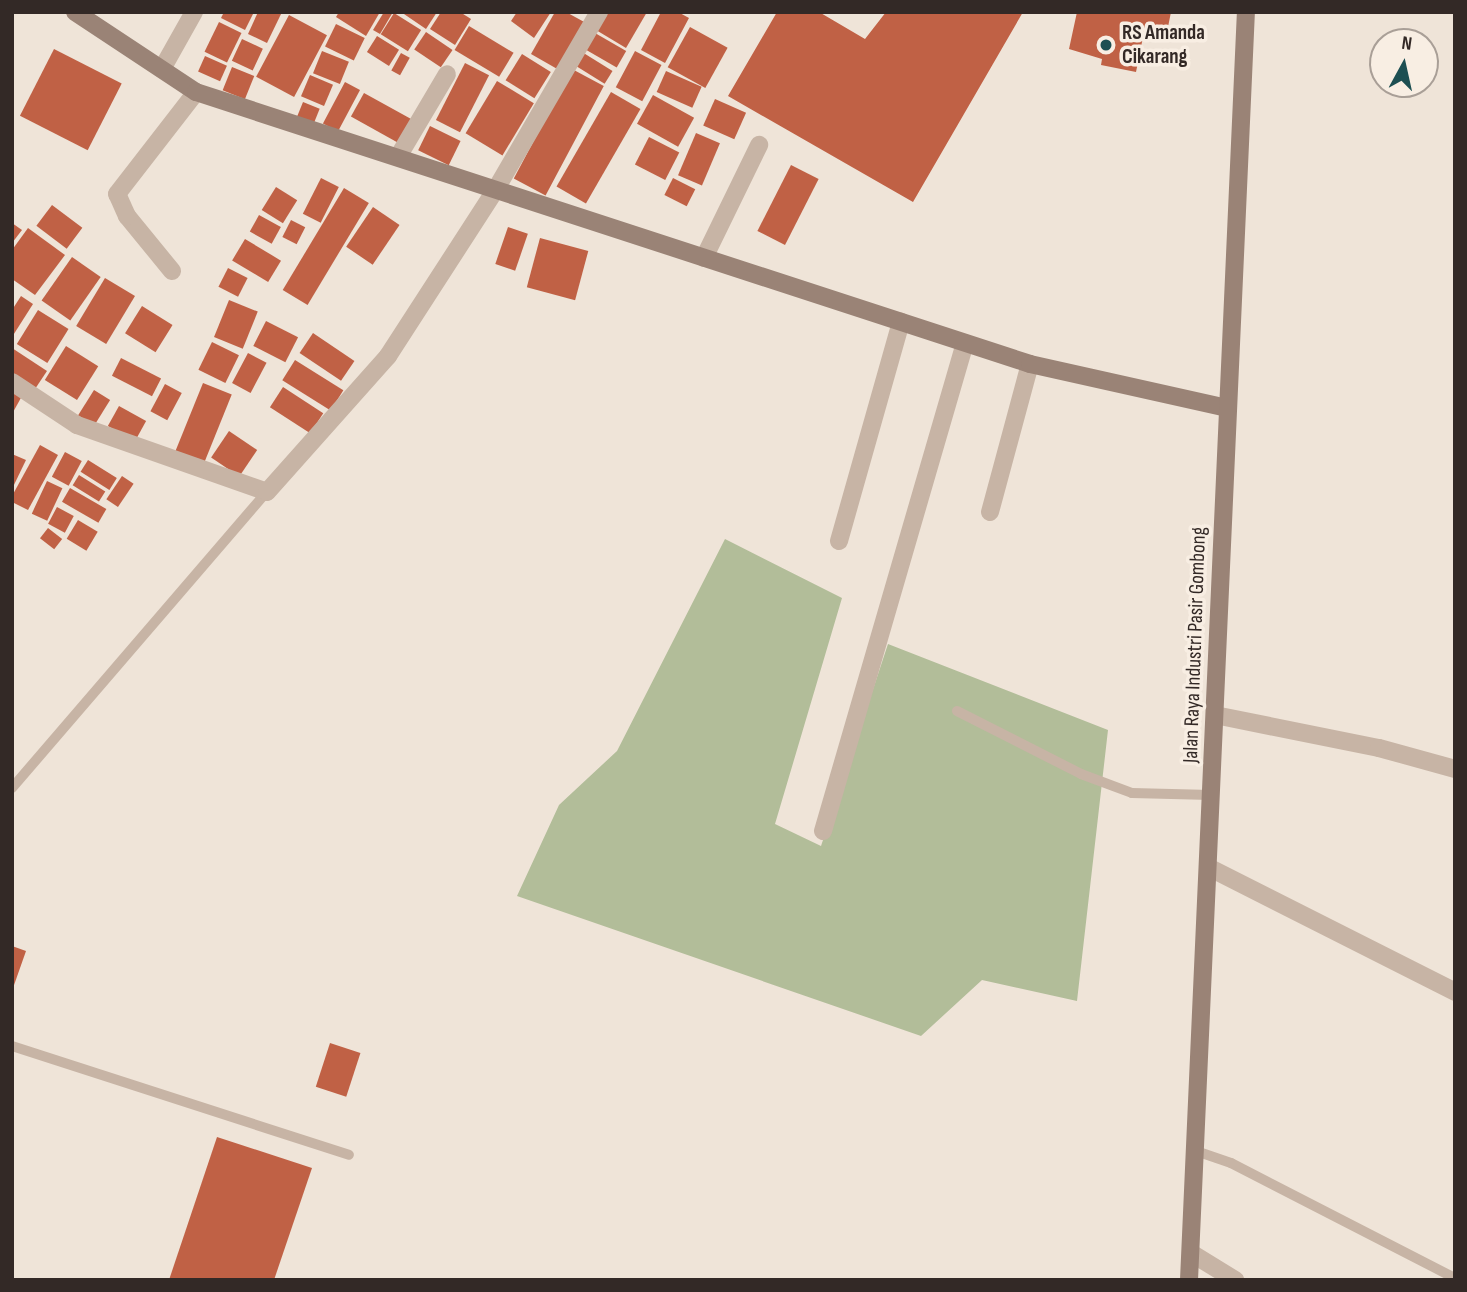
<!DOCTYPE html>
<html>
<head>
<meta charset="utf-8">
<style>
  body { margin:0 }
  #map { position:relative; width:1467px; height:1292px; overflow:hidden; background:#efe4d8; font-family:"Sofia Sans Condensed",sans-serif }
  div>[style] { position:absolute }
  .green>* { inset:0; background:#b2bd99 }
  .building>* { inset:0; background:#c06145; transform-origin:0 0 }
  .service>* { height:10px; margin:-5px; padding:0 5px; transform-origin:5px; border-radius:5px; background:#c7b4a5 }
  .minor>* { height:18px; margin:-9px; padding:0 9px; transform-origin:9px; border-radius:9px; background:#c7b4a5 }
  .secondary>* { height:18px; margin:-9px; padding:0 9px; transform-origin:9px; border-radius:9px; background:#9a8376 }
  .dots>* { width:19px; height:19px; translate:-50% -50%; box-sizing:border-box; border:4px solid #f8eee3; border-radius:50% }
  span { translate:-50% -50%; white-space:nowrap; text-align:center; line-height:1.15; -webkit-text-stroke:7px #f8eee3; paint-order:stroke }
  .poi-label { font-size:21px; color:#332926; font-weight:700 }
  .left { translate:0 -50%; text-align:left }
  .street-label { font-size:21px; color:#332926 }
  .frame { position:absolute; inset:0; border:14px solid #332926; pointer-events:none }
  .north { position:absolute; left:1369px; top:28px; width:70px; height:70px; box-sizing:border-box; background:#f8eee3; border:2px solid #a99f97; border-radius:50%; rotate:8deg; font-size:19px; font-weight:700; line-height:28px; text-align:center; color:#332926 }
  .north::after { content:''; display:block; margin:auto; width:24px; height:32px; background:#1d4f52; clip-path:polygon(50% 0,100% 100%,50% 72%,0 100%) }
</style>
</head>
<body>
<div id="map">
  <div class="green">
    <div style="clip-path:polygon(725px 539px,842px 598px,775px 824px,821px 846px,888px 644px,1108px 730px,1077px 1001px,982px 980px,921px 1036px,517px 896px,559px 805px,617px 751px)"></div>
  </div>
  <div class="building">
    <div style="clip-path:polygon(224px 12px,254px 12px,245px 30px,221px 18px)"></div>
    <div style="clip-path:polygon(258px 12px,282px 12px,267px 43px,248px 34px)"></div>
    <div style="clip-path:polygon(339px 12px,380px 12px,366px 36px,336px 17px)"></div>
    <div style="clip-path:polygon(384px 12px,393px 12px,380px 34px,373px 30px)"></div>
    <div style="clip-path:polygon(401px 12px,437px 12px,426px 29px)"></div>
    <div style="clip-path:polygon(441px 12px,460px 12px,471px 19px,455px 45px,430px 29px)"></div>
    <div style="clip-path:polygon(517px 12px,551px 12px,534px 38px,511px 21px)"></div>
    <div style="clip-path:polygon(555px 12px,566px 12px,586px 23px,559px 70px,531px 54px)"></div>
    <div style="clip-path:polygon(606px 12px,647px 12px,626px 48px,596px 30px)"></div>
    <div style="clip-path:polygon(661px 12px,678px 12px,689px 18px,665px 63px,641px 50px)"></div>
    <div style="clip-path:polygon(777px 12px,819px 12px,865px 39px,886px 12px,1023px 12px,913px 202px,728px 96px)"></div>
    <div style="clip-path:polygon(1077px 12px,1171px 12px,1165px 42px,1143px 37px,1136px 72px,1101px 65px,1102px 59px,1069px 49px)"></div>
    <div style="left:394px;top:13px;width:32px;height:25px;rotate:32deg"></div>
    <div style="left:289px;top:15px;width:43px;height:70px;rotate:28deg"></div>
    <div style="left:219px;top:22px;width:25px;height:33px;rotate:26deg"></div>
    <div style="left:336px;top:24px;width:32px;height:25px;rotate:26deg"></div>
    <div style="left:469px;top:26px;width:52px;height:28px;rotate:31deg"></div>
    <div style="left:690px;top:27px;width:43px;height:46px;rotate:29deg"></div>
    <div style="left:426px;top:32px;width:32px;height:21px;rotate:34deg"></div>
    <div style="left:595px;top:33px;width:36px;height:19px;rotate:30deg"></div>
    <div style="left:377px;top:36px;width:26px;height:19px;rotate:32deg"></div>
    <div style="left:242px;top:39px;width:23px;height:24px;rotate:25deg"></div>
    <div style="left:54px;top:49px;width:76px;height:75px;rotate:27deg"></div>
    <div style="left:322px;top:51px;width:29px;height:24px;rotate:22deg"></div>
    <div style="left:635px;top:51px;width:30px;height:41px;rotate:28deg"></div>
    <div style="left:582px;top:52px;width:36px;height:15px;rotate:32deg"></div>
    <div style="left:401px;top:53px;width:10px;height:20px;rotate:29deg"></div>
    <div style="left:522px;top:54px;width:34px;height:31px;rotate:32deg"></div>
    <div style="left:205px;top:56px;width:24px;height:17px;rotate:24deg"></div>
    <div style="left:465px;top:63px;width:27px;height:64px;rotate:27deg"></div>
    <div style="left:232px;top:67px;width:24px;height:25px;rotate:22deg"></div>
    <div style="left:572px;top:69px;width:36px;height:124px;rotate:28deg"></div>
    <div style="left:666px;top:71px;width:39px;height:23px;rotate:24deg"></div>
    <div style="left:310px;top:75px;width:25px;height:23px;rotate:23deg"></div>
    <div style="left:497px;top:81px;width:43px;height:61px;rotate:31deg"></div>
    <div style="left:345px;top:82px;width:17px;height:47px;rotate:28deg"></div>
    <div style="left:611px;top:92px;width:34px;height:109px;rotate:30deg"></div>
    <div style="left:364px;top:93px;width:58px;height:27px;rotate:29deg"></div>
    <div style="left:653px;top:95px;width:47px;height:33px;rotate:29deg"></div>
    <div style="left:715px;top:99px;width:34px;height:29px;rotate:24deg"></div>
    <div style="left:303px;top:102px;width:18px;height:17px;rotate:22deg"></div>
    <div style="left:430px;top:126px;width:34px;height:27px;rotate:26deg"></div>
    <div style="left:696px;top:133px;width:26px;height:46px;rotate:23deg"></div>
    <div style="left:649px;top:137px;width:34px;height:31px;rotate:27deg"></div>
    <div style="left:791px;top:165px;width:31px;height:74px;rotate:27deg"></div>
    <div style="left:321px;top:178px;width:20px;height:40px;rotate:27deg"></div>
    <div style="left:673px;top:178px;width:25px;height:19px;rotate:27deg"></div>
    <div style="left:276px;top:187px;width:25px;height:27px;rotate:32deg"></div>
    <div style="left:344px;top:188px;width:29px;height:119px;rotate:31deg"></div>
    <div style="left:52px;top:205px;width:38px;height:26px;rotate:37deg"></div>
    <div style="left:373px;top:207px;width:32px;height:48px;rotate:34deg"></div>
    <div style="left:259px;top:215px;width:25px;height:19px;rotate:29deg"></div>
    <div style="left:291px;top:220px;width:16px;height:19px;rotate:27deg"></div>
    <div style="clip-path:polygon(12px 223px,22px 230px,12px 243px)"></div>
    <div style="left:508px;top:227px;width:21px;height:39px;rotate:19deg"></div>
    <div style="clip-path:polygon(28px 228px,65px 255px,35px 295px,12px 279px,12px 250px)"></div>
    <div style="left:540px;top:238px;width:50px;height:51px;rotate:15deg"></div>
    <div style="left:245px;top:239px;width:42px;height:25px;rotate:31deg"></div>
    <div style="left:72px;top:257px;width:35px;height:53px;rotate:35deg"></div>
    <div style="left:228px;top:268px;width:22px;height:21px;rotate:27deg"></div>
    <div style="left:105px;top:278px;width:35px;height:56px;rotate:31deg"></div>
    <div style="clip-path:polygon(21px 296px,33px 304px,12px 337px,12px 310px)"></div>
    <div style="left:229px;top:300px;width:31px;height:40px;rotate:22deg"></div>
    <div style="left:142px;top:306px;width:36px;height:32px;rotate:32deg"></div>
    <div style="left:38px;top:310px;width:36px;height:40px;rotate:32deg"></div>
    <div style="left:266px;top:321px;width:36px;height:28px;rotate:27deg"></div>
    <div style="left:313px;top:333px;width:50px;height:24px;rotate:34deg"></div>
    <div style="left:212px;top:342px;width:30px;height:31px;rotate:26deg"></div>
    <div style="left:66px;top:346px;width:38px;height:40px;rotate:32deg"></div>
    <div style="clip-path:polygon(12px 348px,47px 371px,35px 389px,12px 374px)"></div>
    <div style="left:248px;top:353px;width:21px;height:34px;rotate:28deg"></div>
    <div style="left:121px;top:358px;width:45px;height:20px;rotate:27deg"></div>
    <div style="left:295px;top:360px;width:57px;height:24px;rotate:32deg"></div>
    <div style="left:203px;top:383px;width:31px;height:74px;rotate:22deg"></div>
    <div style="left:165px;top:384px;width:19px;height:31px;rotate:28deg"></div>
    <div style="left:283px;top:387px;width:48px;height:24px;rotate:33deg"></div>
    <div style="clip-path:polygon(12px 390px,22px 396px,12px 414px)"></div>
    <div style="left:94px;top:390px;width:19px;height:34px;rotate:32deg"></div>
    <div style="left:119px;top:406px;width:31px;height:23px;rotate:29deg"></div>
    <div style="left:229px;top:431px;width:34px;height:32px;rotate:34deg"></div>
    <div style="clip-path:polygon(40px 445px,58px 455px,28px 510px,12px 502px,12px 496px)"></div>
    <div style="left:65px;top:452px;width:19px;height:28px;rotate:28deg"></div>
    <div style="clip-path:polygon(12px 454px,26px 460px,12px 489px)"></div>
    <div style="left:88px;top:460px;width:34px;height:14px;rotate:32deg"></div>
    <div style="left:79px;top:475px;width:31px;height:12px;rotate:32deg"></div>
    <div style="left:122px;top:476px;width:14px;height:28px;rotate:34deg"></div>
    <div style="left:47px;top:481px;width:17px;height:36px;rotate:25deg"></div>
    <div style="left:70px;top:488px;width:42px;height:16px;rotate:30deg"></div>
    <div style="left:57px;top:507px;width:19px;height:19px;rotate:28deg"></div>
    <div style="left:78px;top:520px;width:23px;height:22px;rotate:31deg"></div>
    <div style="left:48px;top:528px;width:18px;height:13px;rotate:38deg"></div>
    <div style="clip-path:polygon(12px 946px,26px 951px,13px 988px,12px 988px)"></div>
    <div style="left:330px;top:1043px;width:32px;height:46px;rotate:18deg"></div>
    <div style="clip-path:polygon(217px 1137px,312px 1168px,274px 1280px,169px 1280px)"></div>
  </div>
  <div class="service">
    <div style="left:957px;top:711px;width:139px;rotate:26.9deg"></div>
    <div style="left:1081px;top:774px;width:54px;rotate:20.4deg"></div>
    <div style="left:1132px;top:793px;width:79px;rotate:1.5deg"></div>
    <div style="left:12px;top:788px;width:391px;rotate:-49.3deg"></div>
    <div style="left:12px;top:1046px;width:354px;rotate:17.9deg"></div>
    <div style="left:1196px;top:1151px;width:37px;rotate:19deg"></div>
    <div style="left:1231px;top:1163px;width:252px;rotate:27.2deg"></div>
  </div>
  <div class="minor">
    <div style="left:162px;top:69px;width:65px;rotate:-60.7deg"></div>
    <div style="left:398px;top:157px;width:96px;rotate:-59.4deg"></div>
    <div style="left:704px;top:258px;width:126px;rotate:-64deg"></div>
    <div style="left:172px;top:271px;width:71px;rotate:-129.3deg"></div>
    <div style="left:127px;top:216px;width:24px;rotate:-114deg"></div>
    <div style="left:117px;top:194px;width:129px;rotate:-52.2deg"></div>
    <div style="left:12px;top:382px;width:78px;rotate:33.5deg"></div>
    <div style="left:77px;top:425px;width:201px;rotate:19.4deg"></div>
    <div style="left:267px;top:492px;width:182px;rotate:-48.3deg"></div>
    <div style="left:388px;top:356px;width:199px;rotate:-57.1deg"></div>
    <div style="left:496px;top:189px;width:205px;rotate:-59.8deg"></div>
    <div style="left:990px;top:512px;width:153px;rotate:-74.9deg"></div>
    <div style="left:839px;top:541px;width:228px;rotate:-74.2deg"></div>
    <div style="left:1215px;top:715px;width:167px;rotate:11.4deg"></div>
    <div style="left:1379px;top:748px;width:79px;rotate:15.4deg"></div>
    <div style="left:823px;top:831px;width:508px;rotate:-73.78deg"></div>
    <div style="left:1208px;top:867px;width:277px;rotate:26.8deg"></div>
    <div style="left:1191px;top:1253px;width:52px;rotate:31.5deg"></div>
  </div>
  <div class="secondary">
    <div style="left:75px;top:12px;width:145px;rotate:33.5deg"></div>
    <div style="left:196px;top:92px;width:877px;rotate:18.06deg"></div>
    <div style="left:1030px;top:364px;width:202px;rotate:12.6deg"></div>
    <div style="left:1189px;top:1280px;width:1269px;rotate:-87.43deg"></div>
  </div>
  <div class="dots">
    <div style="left:1106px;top:45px;background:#1d4f52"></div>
  </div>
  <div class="poi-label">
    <span class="left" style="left:1122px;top:45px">RS Amanda<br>Cikarang</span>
  </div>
  <div class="street-label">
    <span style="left:1195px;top:645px;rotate:-88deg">Jalan Raya Industri Pasir Gombong</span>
  </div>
  <div class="frame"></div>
  <div class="north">N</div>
</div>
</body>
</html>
